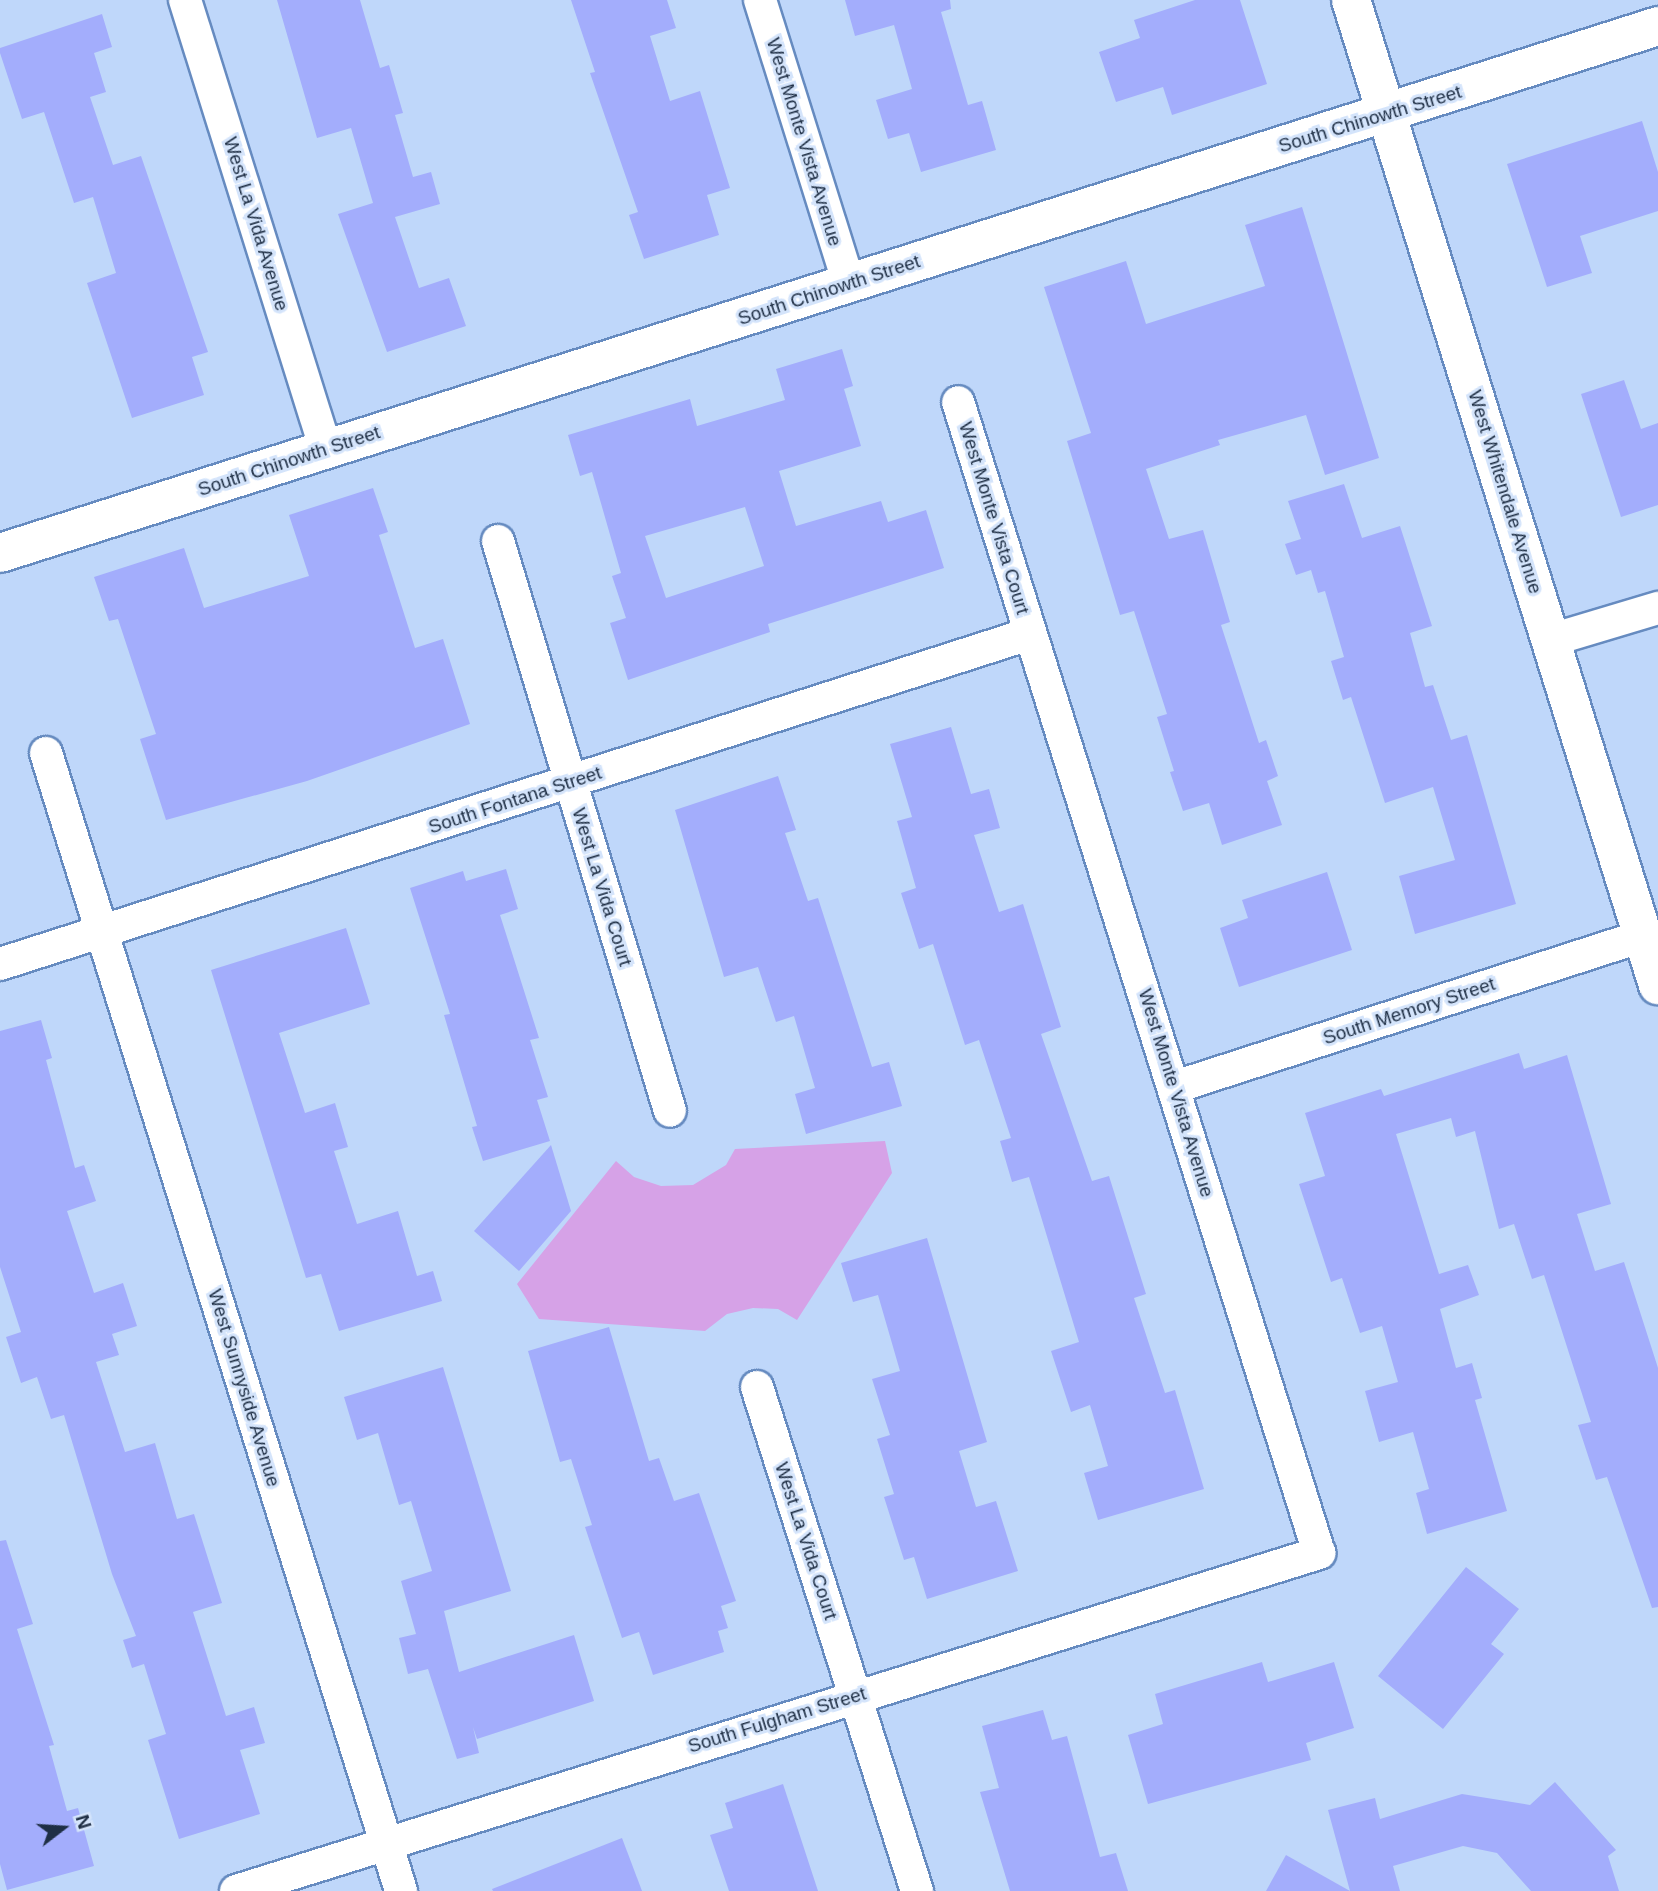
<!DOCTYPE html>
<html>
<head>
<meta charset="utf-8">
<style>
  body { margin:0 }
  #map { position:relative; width:1658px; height:1891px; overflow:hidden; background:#bfd7fa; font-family:Helvetica,sans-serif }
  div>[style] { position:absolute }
  .green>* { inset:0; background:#d6a2e7 }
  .building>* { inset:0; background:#a3adfc }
  .roads { filter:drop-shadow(2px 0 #668bc0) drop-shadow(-2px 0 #668bc0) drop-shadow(0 2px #668bc0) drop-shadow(0 -2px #668bc0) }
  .street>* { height:32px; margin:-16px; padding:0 16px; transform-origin:16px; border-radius:16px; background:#fff }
  .secondary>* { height:38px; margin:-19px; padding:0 19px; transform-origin:19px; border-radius:19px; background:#fff }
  span { translate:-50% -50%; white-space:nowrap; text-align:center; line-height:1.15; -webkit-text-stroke:6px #d4e4fb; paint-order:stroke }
  .street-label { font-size:19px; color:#1f2f45 }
  .north { position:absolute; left:28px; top:1793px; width:70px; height:70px; -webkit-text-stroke:5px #d4e4fb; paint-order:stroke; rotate:73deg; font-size:19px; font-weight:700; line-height:28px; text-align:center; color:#1f2f45 }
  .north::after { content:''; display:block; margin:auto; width:24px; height:32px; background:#1f2f45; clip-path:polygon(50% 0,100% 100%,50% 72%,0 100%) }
</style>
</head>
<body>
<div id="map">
  <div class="green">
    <div style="clip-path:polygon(885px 1141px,892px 1173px,797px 1320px,778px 1309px,753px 1308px,727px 1314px,705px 1331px,539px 1319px,517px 1284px,616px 1161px,634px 1177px,661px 1186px,693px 1185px,726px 1165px,735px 1149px)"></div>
  </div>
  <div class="building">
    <div style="clip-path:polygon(277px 0,360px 0,380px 68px,389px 65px,403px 113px,395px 115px,413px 177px,431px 172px,440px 204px,395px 217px,419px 288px,449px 278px,466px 326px,387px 352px,338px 214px,373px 203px,351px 128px,317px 138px)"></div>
    <div style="clip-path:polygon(571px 0,667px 0,676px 28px,650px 36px,670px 101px,700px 91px,730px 188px,707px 195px,719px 235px,644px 259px,629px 215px,638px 212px,590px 73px,595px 72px)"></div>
    <div style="clip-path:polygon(845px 0,950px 0,951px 9px,941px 12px,968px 105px,982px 101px,996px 150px,921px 172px,909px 133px,888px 139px,876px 100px,912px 89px,894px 25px,855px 36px)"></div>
    <div style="clip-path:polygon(1195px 0,1240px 0,1267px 84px,1172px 115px,1163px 87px,1116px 102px,1099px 52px,1140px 38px,1134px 20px)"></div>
    <div style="clip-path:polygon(102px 14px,112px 47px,94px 53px,106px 92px,90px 97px,113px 165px,141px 156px,208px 352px,192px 357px,204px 395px,132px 418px,87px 283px,116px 273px,93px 197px,74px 203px,44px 112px,22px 119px,0 53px,0 48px)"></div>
    <div style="clip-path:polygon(1642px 121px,1658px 172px,1658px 211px,1580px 236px,1592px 273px,1547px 287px,1507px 164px)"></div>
    <div style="clip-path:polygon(1302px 207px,1379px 458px,1325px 475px,1306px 415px,1218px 440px,1220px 445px,1146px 469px,1169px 539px,1203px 530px,1230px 622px,1221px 625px,1259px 743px,1266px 740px,1278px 776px,1267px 781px,1282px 825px,1222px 845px,1209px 803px,1183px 811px,1170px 772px,1174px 771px,1157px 717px,1167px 714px,1134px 611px,1120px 615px,1067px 441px,1091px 433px,1044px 287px,1126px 261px,1146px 324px,1265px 286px,1245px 225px)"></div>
    <div style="clip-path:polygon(evenodd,842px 349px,853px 386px,844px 389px,861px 446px,779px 471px,796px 526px,881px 501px,888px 522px,926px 510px,944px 568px,768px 624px,770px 632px,628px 680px,610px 623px,626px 618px,612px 576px,621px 573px,592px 472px,580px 476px,568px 435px,690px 399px,697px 426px,785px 400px,776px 369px,842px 349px,745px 507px,764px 566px,666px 598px,645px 536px,745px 507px)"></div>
    <div style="clip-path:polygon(1624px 380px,1641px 429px,1658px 423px,1658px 505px,1621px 517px,1581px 394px)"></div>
    <div style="clip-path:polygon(1344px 484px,1362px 538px,1400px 526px,1432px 626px,1410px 633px,1425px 687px,1433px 685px,1451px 740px,1467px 735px,1516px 904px,1415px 934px,1399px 876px,1455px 860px,1433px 787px,1385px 803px,1351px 697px,1343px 700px,1331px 661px,1344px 657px,1325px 591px,1318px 593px,1311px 570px,1296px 575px,1285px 544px,1301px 539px,1288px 501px)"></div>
    <div style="clip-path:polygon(373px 488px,388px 532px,379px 535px,415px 648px,443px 639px,470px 724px,307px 781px,166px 820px,140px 739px,156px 734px,118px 619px,109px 621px,94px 577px,184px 548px,204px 608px,309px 576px,289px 515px)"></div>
    <div style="clip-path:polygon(951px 727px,971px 794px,989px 789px,1000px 828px,974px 835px,999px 912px,1023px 904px,1061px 1027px,1041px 1034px,1092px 1181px,1109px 1176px,1146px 1294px,1134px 1298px,1165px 1393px,1175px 1390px,1204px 1489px,1098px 1520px,1084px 1473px,1108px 1466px,1090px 1405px,1071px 1412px,1051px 1351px,1079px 1342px,1029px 1177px,1012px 1182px,1000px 1141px,1011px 1138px,979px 1040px,965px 1045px,933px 944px,919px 949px,901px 893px,916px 888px,897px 821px,912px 817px,890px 744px)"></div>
    <div style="clip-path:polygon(778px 776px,796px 830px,785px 833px,808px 901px,818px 898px,872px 1067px,889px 1062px,902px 1106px,806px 1134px,795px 1094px,815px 1088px,794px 1016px,776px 1022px,758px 967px,724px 977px,675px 810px)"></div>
    <div style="clip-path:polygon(506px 869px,518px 909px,500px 915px,539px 1038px,530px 1040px,548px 1097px,537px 1100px,550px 1141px,483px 1161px,472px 1127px,477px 1126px,444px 1015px,450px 1014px,410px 888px,463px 871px,466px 881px)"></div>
    <div style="clip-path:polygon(1327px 872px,1352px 950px,1239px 987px,1220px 928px,1248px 918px,1242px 900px)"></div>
    <div style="clip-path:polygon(346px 928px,370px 1004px,279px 1033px,305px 1113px,335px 1103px,348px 1147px,334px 1151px,357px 1224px,398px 1211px,417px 1276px,433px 1271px,442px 1301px,339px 1331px,321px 1274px,306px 1278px,211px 970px)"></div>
    <div style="clip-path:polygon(41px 1020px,52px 1058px,46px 1060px,75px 1168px,84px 1165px,96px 1201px,67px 1211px,94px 1293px,123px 1283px,137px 1326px,112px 1334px,119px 1355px,96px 1362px,125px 1452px,155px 1443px,177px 1519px,194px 1514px,222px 1603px,193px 1612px,226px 1716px,254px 1707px,265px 1743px,240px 1750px,260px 1814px,179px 1839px,148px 1740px,166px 1734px,144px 1664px,132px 1668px,123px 1640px,136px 1636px,112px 1574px,64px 1415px,51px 1419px,37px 1377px,21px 1383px,6px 1337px,21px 1332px,0 1267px,0 1031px)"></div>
    <div style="clip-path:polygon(1519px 1053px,1524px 1069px,1567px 1055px,1611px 1204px,1577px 1214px,1595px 1271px,1624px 1262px,1658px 1368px,1658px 1607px,1652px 1608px,1607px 1477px,1596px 1480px,1578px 1425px,1591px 1422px,1544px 1275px,1532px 1279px,1514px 1224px,1499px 1229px,1475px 1131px,1456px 1137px,1451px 1118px,1396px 1134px,1439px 1274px,1468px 1265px,1479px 1295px,1440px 1309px,1456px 1368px,1472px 1363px,1482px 1398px,1475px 1400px,1507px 1511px,1427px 1534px,1416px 1493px,1429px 1489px,1413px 1432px,1379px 1442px,1365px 1391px,1398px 1382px,1382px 1326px,1360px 1333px,1342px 1278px,1331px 1282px,1299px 1184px,1325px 1176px,1305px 1113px,1381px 1089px,1384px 1096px)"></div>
    <div style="clip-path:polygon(551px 1145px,571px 1211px,519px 1271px,474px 1231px)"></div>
    <div style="clip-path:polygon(927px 1238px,987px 1442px,959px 1451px,976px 1507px,996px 1501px,1018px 1571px,927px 1599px,914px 1557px,904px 1560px,884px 1497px,894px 1494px,877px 1439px,890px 1435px,872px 1379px,900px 1371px,878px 1295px,853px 1302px,841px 1263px)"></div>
    <div style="clip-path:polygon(609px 1327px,649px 1461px,659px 1458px,674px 1501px,699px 1493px,736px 1601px,721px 1606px,728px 1628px,718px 1631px,724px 1652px,653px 1675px,639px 1632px,622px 1638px,585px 1527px,592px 1525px,571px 1459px,560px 1462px,528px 1351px)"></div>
    <div style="clip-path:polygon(443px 1367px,511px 1591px,444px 1611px,459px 1672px,574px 1635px,594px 1701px,477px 1739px,473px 1727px,479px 1753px,457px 1759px,428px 1669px,408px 1674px,399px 1638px,416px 1634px,401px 1581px,432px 1571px,411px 1501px,399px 1505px,378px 1433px,357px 1440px,344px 1397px)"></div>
    <div style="clip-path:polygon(6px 1540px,33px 1624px,17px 1629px,54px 1745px,49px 1746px,67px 1811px,78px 1808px,94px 1866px,7px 1890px,0 1864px,0 1541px)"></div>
    <div style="clip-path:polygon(1466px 1567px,1519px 1609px,1491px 1644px,1504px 1654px,1443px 1729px,1378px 1676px)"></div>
    <div style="clip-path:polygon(1262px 1662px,1268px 1682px,1334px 1662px,1354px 1728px,1306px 1743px,1311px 1760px,1148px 1804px,1128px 1735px,1163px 1724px,1155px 1694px)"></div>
    <div style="clip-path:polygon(1043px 1710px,1052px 1740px,1067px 1736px,1100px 1857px,1116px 1853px,1128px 1891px,1010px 1891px,980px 1792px,999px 1788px,982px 1726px)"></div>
    <div style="clip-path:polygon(1555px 1782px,1616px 1850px,1608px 1856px,1619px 1891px,1531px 1891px,1497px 1853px,1463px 1846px,1393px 1866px,1400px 1891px,1350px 1891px,1328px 1810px,1375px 1798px,1380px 1819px,1462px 1794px,1530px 1805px)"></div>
    <div style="clip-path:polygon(783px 1784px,818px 1891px,729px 1891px,710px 1835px,733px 1828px,725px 1803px)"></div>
    <div style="clip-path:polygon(622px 1838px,642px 1891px,493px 1891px,492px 1889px)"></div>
    <div style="clip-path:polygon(1286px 1855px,1350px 1891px,1266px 1891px)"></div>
  </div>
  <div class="roads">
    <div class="street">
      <div style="left:185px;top:0;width:471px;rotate:72.6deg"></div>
      <div style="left:760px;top:0;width:298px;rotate:72.6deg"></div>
      <div style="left:498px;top:541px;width:595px;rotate:73.21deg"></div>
      <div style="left:1551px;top:640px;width:112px;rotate:-16.7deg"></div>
      <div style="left:46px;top:753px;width:1192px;rotate:72.67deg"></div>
      <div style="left:0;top:964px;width:1081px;rotate:-17.78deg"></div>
      <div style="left:1175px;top:1087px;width:492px;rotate:-17.9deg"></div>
      <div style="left:757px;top:1387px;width:529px;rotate:72.39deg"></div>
      <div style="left:236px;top:1891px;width:1135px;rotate:-17.33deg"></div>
      <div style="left:1319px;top:1553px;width:1206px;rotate:-107.41deg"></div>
    </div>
    <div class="secondary">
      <div style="left:1351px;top:0;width:1032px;rotate:72.69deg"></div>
      <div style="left:0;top:553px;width:1740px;rotate:-17.63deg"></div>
    </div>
  </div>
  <div class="street-label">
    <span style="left:1370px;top:119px;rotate:-17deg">South Chinowth Street</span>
    <span style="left:804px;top:142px;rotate:73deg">West Monte Vista Avenue</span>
    <span style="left:256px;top:224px;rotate:73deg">West La Vida Avenue</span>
    <span style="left:829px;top:290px;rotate:-18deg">South Chinowth Street</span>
    <span style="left:289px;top:461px;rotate:-18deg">South Chinowth Street</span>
    <span style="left:1505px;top:492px;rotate:73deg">West Whitendale Avenue</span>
    <span style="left:994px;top:518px;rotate:73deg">West Monte Vista Court</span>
    <span style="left:515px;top:800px;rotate:-18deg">South Fontana Street</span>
    <span style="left:602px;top:887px;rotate:73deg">West La Vida Court</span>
    <span style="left:1409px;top:1011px;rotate:-18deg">South Memory Street</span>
    <span style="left:1176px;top:1093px;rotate:73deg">West Monte Vista Avenue</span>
    <span style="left:244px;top:1388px;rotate:73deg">West Sunnyside Avenue</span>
    <span style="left:806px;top:1541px;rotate:72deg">West La Vida Court</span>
    <span style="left:777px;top:1720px;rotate:-17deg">South Fulgham Street</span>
  </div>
  <div class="north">N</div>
</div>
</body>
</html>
